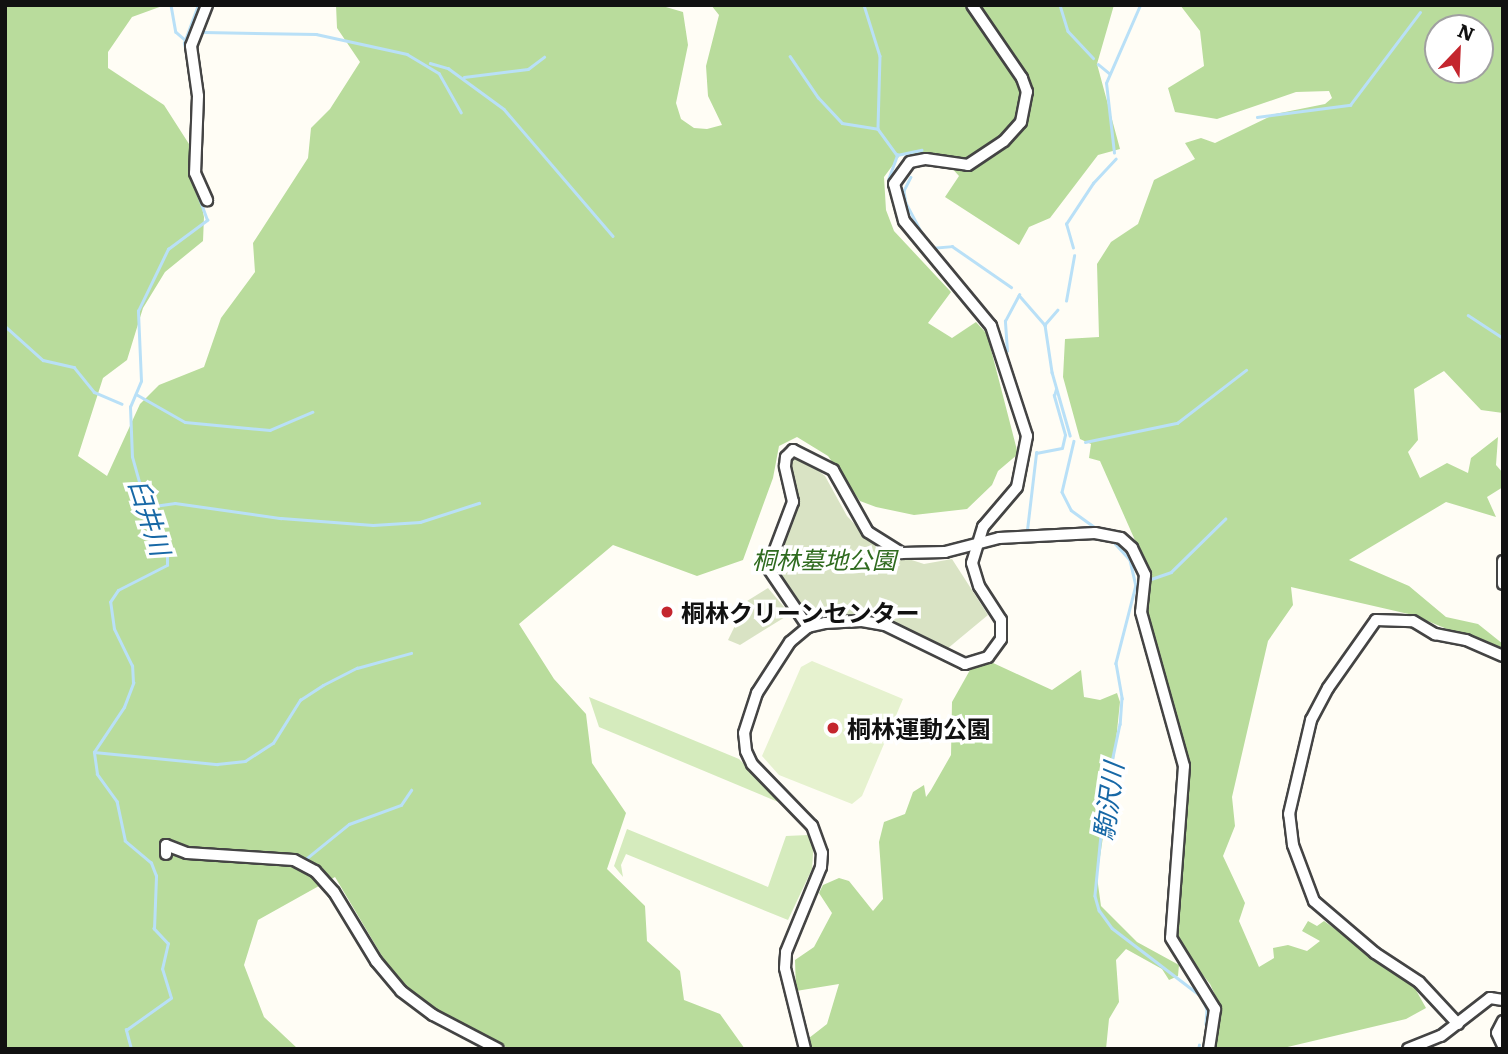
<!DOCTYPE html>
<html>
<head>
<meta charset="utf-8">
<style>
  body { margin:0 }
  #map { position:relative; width:1508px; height:1054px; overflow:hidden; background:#fffdf5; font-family:Literata,"Noto Sans JP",serif }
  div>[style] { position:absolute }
  .green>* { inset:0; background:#d5ebbd }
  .forest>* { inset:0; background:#b9dc9c }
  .cemetery>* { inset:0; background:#d9e3c4 }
  .pitch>* { inset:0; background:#e6f2cf }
  .stream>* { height:2.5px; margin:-1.25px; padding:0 1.25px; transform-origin:1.25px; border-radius:1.25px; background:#b9e0f7 }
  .roads { filter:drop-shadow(2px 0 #444) drop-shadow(-2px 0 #444) drop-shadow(0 2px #444) drop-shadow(0 -2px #444) }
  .minor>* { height:10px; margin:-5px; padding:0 5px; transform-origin:5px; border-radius:5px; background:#fff }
  .dots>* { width:19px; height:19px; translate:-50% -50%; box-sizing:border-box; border:4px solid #fff; border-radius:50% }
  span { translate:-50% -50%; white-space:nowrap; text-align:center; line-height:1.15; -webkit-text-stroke:7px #fff; paint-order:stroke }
  .park-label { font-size:24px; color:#2f6b1f; font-style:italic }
  .poi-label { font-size:24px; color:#111; font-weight:700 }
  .left { translate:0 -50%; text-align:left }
  .water-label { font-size:26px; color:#1768a6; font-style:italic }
  .frame { position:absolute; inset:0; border:7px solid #111; pointer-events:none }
  .north { position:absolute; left:1424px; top:14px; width:70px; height:70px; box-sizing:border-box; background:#fff; border:2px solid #a0a0a0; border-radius:50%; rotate:23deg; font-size:19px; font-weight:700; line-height:28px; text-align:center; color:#111 }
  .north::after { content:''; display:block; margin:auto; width:24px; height:32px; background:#c4262e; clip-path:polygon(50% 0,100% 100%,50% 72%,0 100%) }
</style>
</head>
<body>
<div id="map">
  <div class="green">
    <div style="clip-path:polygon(589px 697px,739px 759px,783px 804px,599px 727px)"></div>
    <div style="clip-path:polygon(627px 829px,768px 887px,786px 836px,808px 835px,814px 840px,812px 869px,788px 920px,626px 854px,621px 865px,623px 877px,614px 866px)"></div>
  </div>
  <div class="forest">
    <div style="clip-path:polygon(5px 5px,165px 5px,132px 17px,108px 52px,108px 68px,164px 105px,189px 144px,204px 217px,203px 241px,165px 272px,143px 308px,127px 360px,103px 378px,78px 456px,107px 476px,140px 404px,159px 385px,204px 367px,221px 318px,255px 272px,253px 243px,308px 158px,311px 128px,330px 109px,360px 62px,337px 28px,336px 5px,659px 5px,683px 12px,688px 45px,676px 103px,681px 119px,694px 128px,707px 129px,722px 125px,708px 96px,706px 66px,719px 15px,711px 5px,1114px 5px,1097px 64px,1120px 149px,1098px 155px,1050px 218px,1029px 227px,1019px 245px,945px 197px,959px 176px,940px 155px,901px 154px,884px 177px,886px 210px,894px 231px,951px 292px,928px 323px,952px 338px,976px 322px,987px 334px,1018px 454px,998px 471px,992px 485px,967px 509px,914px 515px,876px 507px,860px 501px,828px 456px,797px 437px,779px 446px,773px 478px,743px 560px,697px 576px,613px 545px,519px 624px,554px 679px,586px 714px,592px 763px,626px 813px,607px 869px,645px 906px,647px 941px,680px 971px,684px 1000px,720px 1014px,745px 1049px,510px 1049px,423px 1005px,385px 961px,335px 877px,258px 920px,244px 965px,264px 1017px,298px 1049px,5px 1049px)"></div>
    <div style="clip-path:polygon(evenodd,1180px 5px,1503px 5px,1503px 413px,1481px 410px,1444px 371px,1414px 389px,1418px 440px,1408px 452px,1420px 478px,1447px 463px,1468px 473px,1471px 458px,1498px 437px,1496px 465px,1503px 473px,1503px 487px,1487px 497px,1496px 517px,1446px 502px,1349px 560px,1409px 586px,1446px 617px,1478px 624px,1503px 644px,1503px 652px,1413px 615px,1291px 587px,1293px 605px,1268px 641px,1232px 797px,1235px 826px,1223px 856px,1245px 903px,1239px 921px,1259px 967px,1274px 958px,1273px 948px,1288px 945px,1307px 951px,1320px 941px,1302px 931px,1308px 921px,1317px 926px,1324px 921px,1412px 983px,1426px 1008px,1406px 1019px,1279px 1049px,1214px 1049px,1222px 1010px,1210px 984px,1174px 939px,1184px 742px,1146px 611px,1149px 572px,1100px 461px,1089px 458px,1091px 444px,1080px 439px,1063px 377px,1065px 339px,1099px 337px,1097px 264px,1111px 242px,1138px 224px,1154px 180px,1195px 159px,1185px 143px,1201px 138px,1215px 143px,1275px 114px,1325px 104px,1332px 98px,1329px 91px,1296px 92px,1217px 119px,1175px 112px,1168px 88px,1204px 66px,1200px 31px,1180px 5px,1438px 28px,1480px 28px,1480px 70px,1438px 70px,1438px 28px)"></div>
    <div style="clip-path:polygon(991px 662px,1052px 690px,1081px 670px,1084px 697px,1100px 700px,1117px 693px,1120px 702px,1113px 770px,1097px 877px,1101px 906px,1137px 942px,1179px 965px,1178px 976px,1169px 980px,1162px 969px,1126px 949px,1116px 960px,1119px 1002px,1109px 1019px,1106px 1049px,812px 1049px,809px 1038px,827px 1024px,839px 984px,796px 991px,795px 960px,814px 947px,832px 913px,819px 893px,823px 885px,839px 878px,849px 881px,873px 911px,883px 899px,879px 842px,884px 822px,905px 814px,913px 792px,924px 785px,926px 797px,931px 790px,951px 755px,952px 702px,970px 670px)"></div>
  </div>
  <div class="cemetery">
    <div style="clip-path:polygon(801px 457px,825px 476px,847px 516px,878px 549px,924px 564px,952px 559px,988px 615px,947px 649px,885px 617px,810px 617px,774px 572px,773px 562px,798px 504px,790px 466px,791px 461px)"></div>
    <div style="clip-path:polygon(768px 588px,790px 614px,740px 645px,728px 640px,747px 601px)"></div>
  </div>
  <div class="pitch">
    <div style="clip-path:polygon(812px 661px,903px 699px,862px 796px,852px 804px,779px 775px,762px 756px,801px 667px)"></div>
  </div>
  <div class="stream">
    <div style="left:171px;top:5px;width:27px;rotate:80deg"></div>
    <div style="left:176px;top:32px;width:11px;rotate:41deg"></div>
    <div style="left:864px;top:5px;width:53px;rotate:72.6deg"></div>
    <div style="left:880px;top:56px;width:73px;rotate:91.6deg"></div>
    <div style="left:878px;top:129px;width:32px;rotate:54deg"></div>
    <div style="left:1060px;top:5px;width:27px;rotate:73deg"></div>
    <div style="left:1068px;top:31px;width:37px;rotate:47deg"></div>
    <div style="left:203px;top:32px;width:113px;rotate:1deg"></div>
    <div style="left:316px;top:34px;width:93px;rotate:12.4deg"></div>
    <div style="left:407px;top:54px;width:37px;rotate:31deg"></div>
    <div style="left:439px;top:73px;width:45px;rotate:60.6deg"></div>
    <div style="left:790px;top:56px;width:50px;rotate:55.7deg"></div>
    <div style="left:818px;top:97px;width:35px;rotate:47deg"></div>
    <div style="left:842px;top:123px;width:36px;rotate:9deg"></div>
    <div style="left:188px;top:61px;width:18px;rotate:-103deg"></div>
    <div style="left:184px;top:43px;width:40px;rotate:-69.8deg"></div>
    <div style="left:430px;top:63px;width:19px;rotate:16deg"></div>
    <div style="left:448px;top:68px;width:69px;rotate:36.2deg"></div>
    <div style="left:504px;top:109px;width:167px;rotate:49.4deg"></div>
    <div style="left:1098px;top:64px;width:14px;rotate:39deg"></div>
    <div style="left:464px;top:77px;width:64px;rotate:-7.1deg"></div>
    <div style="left:528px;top:69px;width:20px;rotate:-37deg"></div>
    <div style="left:1257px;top:117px;width:94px;rotate:-7.4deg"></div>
    <div style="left:1350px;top:105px;width:116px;rotate:-53deg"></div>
    <div style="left:1114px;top:153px;width:70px;rotate:-96.5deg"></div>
    <div style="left:1106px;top:83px;width:85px;rotate:-66.4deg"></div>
    <div style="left:911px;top:177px;width:16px;rotate:117deg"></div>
    <div style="left:904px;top:191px;width:12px;rotate:81deg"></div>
    <div style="left:906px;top:203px;width:38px;rotate:62deg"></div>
    <div style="left:888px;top:180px;width:27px;rotate:-70deg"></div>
    <div style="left:897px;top:155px;width:25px;rotate:-12deg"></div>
    <div style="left:931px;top:248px;width:21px;rotate:-5deg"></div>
    <div style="left:952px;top:246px;width:72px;rotate:34.8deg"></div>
    <div style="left:1073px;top:248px;width:25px;rotate:-106deg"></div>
    <div style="left:1066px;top:224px;width:49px;rotate:-56.6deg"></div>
    <div style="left:1093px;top:183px;width:33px;rotate:-47deg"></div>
    <div style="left:1066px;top:301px;width:46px;rotate:-79.9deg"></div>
    <div style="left:1058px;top:310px;width:20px;rotate:131deg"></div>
    <div style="left:1045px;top:325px;width:48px;rotate:81.5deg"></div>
    <div style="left:1052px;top:372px;width:66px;rotate:74.1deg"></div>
    <div style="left:1468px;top:315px;width:42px;rotate:33.3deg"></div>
    <div style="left:5px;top:326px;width:51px;rotate:41.8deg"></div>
    <div style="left:43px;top:360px;width:32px;rotate:13deg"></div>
    <div style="left:74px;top:367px;width:32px;rotate:51deg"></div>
    <div style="left:94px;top:392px;width:30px;rotate:23deg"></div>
    <div style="left:1007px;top:351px;width:30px;rotate:-94deg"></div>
    <div style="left:1005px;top:321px;width:30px;rotate:-62deg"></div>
    <div style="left:1019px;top:295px;width:40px;rotate:49deg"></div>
    <div style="left:136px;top:394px;width:56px;rotate:29.7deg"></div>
    <div style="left:185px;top:422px;width:85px;rotate:5.4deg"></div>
    <div style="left:270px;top:430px;width:46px;rotate:-23.2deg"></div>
    <div style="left:1074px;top:441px;width:52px;rotate:103.2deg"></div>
    <div style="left:1062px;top:492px;width:20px;rotate:63deg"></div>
    <div style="left:1071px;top:510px;width:32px;rotate:36deg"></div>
    <div style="left:1085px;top:442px;width:94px;rotate:-11.7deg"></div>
    <div style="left:1177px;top:423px;width:87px;rotate:-37.5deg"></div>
    <div style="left:147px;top:507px;width:28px;rotate:-8deg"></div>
    <div style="left:175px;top:503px;width:107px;rotate:8.1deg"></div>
    <div style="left:281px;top:518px;width:92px;rotate:4.4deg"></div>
    <div style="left:373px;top:525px;width:47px;rotate:-3.7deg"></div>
    <div style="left:420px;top:522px;width:62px;rotate:-17.9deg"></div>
    <div style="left:1033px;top:531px;width:6px;rotate:-171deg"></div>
    <div style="left:1027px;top:530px;width:78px;rotate:-83.3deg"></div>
    <div style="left:1036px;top:453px;width:26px;rotate:-11deg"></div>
    <div style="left:1062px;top:448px;width:13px;rotate:-77deg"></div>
    <div style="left:1065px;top:435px;width:41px;rotate:-105.8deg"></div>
    <div style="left:1054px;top:396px;width:7px;rotate:-74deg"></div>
    <div style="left:1113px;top:541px;width:25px;rotate:48deg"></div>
    <div style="left:1130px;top:560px;width:26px;rotate:77deg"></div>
    <div style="left:1136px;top:585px;width:81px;rotate:104.4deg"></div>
    <div style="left:1116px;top:663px;width:36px;rotate:80deg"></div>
    <div style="left:1122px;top:698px;width:26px;rotate:94deg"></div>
    <div style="left:1120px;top:724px;width:73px;rotate:101.9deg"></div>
    <div style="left:1105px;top:795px;width:101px;rotate:95.7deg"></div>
    <div style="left:1095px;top:896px;width:15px;rotate:74deg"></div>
    <div style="left:1099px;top:910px;width:22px;rotate:54deg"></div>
    <div style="left:1112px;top:928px;width:112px;rotate:37.4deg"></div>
    <div style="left:1201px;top:996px;width:14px;rotate:65deg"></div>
    <div style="left:1207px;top:1009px;width:15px;rotate:94deg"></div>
    <div style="left:1151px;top:579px;width:21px;rotate:-19deg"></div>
    <div style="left:1171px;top:572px;width:76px;rotate:-44.5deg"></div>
    <div style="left:94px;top:752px;width:124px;rotate:5.6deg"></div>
    <div style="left:217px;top:764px;width:28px;rotate:-6deg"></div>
    <div style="left:245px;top:761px;width:33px;rotate:-33deg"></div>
    <div style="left:273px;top:743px;width:51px;rotate:-57.9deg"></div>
    <div style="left:300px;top:700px;width:27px;rotate:-33deg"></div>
    <div style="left:323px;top:685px;width:38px;rotate:-27deg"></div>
    <div style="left:357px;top:668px;width:56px;rotate:-15.5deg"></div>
    <div style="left:307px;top:858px;width:54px;rotate:-39deg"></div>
    <div style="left:349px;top:824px;width:55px;rotate:-20.1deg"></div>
    <div style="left:401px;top:805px;width:18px;rotate:-56deg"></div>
    <div style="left:131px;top:1049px;width:20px;rotate:-105deg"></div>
    <div style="left:126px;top:1030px;width:55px;rotate:-35.4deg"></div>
    <div style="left:171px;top:998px;width:30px;rotate:-107deg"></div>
    <div style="left:162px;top:969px;width:26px;rotate:-77deg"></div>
    <div style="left:168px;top:944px;width:21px;rotate:-133deg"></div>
    <div style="left:154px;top:929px;width:53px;rotate:-87.8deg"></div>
    <div style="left:156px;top:876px;width:14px;rotate:-111deg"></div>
    <div style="left:151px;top:863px;width:34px;rotate:-140deg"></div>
    <div style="left:125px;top:841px;width:40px;rotate:-102deg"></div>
    <div style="left:117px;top:802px;width:34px;rotate:-126deg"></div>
    <div style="left:97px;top:774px;width:22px;rotate:-98deg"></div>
    <div style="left:94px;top:752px;width:54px;rotate:-56.3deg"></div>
    <div style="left:124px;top:707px;width:26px;rotate:-69deg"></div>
    <div style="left:133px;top:683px;width:17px;rotate:-93deg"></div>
    <div style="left:132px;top:666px;width:41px;rotate:-115.9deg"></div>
    <div style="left:114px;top:629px;width:27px;rotate:-98deg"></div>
    <div style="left:110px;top:602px;width:14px;rotate:-56deg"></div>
    <div style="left:118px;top:590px;width:55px;rotate:-27deg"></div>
    <div style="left:167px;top:565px;width:13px;rotate:-90deg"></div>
    <div style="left:167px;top:552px;width:50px;rotate:-115deg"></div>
    <div style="left:146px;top:507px;width:52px;rotate:-105.6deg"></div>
    <div style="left:132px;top:457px;width:50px;rotate:-92.3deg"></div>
    <div style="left:130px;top:407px;width:28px;rotate:-67deg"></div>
    <div style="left:141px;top:381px;width:70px;rotate:-92.5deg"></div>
    <div style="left:138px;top:311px;width:69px;rotate:-64.2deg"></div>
    <div style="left:168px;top:249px;width:49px;rotate:-36.6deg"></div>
    <div style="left:207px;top:220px;width:44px;rotate:-110.1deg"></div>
    <div style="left:1198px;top:1049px;width:4px;rotate:-76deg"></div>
  </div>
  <div class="roads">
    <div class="minor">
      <div style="left:207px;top:5px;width:44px;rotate:111.3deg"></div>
      <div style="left:191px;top:46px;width:50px;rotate:82deg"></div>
      <div style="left:198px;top:96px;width:77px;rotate:92.2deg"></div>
      <div style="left:195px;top:173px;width:30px;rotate:66deg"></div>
      <div style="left:1503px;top:561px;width:23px;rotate:90deg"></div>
      <div style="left:808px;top:627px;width:71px;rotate:-124.1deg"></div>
      <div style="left:768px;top:568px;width:71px;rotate:-69.3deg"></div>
      <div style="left:793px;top:502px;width:37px;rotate:-103deg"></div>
      <div style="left:785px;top:466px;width:9px;rotate:-84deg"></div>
      <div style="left:786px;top:457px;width:10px;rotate:-45deg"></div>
      <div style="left:793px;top:450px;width:45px;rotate:26.6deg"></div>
      <div style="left:833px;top:470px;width:71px;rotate:60.6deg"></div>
      <div style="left:868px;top:532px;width:40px;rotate:32deg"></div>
      <div style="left:902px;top:553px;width:43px;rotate:-1.3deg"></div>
      <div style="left:945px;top:552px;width:56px;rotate:-14.5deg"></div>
      <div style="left:999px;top:538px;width:96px;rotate:-3deg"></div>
      <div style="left:1095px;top:533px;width:26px;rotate:11deg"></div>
      <div style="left:1121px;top:538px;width:15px;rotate:42deg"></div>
      <div style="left:1132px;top:548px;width:30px;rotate:64deg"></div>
      <div style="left:1145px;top:575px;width:37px;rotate:96deg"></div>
      <div style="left:1141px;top:612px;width:160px;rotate:74.4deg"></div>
      <div style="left:1184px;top:766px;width:172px;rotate:94.3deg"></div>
      <div style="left:1171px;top:938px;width:84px;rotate:58.2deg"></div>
      <div style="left:1215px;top:1009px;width:40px;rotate:98.5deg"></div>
      <div style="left:166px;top:854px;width:9px;rotate:-90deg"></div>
      <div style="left:166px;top:845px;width:22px;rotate:21deg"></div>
      <div style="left:187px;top:853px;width:107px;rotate:3.7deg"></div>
      <div style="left:294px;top:860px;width:24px;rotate:28deg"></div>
      <div style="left:315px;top:871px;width:28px;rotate:48deg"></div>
      <div style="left:334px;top:892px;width:81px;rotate:58.7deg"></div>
      <div style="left:376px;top:961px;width:39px;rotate:50deg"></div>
      <div style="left:401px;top:991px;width:40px;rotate:37deg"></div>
      <div style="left:433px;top:1015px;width:73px;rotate:27.6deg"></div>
      <div style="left:1503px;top:1021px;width:13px;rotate:117deg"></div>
      <div style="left:1497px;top:1033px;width:14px;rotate:65deg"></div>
      <div style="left:1458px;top:1024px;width:57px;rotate:-132.9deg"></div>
      <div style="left:1419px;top:982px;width:53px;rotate:-146.6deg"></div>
      <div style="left:1375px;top:953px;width:80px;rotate:-139.6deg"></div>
      <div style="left:1314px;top:901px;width:60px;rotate:-110.6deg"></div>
      <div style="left:1293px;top:845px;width:31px;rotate:-97deg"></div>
      <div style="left:1289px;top:814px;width:97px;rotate:-76.8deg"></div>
      <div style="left:1311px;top:720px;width:36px;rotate:-62deg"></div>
      <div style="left:1328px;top:688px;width:83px;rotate:-54.8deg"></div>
      <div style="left:1376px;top:620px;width:37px;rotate:2deg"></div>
      <div style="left:1413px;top:621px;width:26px;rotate:31deg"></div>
      <div style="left:1435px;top:634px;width:32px;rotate:11deg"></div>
      <div style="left:1466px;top:640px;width:40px;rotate:23.4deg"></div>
      <div style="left:805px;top:1049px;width:83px;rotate:-103.9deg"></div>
      <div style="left:785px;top:968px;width:16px;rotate:-86deg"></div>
      <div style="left:786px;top:952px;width:92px;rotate:-67.6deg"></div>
      <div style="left:821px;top:867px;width:14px;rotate:-86deg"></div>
      <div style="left:822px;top:853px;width:29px;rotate:-110deg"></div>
      <div style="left:812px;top:826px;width:86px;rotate:-134.1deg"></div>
      <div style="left:752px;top:764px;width:14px;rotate:-115deg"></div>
      <div style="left:746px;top:751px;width:18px;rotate:-96deg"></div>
      <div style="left:744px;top:733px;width:42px;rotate:-72deg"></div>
      <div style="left:757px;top:693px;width:61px;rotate:-57.1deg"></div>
      <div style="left:790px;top:642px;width:23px;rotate:-40deg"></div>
      <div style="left:808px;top:627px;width:17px;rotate:-13deg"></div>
      <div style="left:825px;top:623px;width:37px;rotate:-3deg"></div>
      <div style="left:862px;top:621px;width:23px;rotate:10deg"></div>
      <div style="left:885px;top:625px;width:89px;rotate:26deg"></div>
      <div style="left:965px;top:664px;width:24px;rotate:-17deg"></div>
      <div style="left:988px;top:657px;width:22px;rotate:-54deg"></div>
      <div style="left:1001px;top:639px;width:19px;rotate:-90deg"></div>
      <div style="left:1001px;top:620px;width:40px;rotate:-122.9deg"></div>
      <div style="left:979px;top:586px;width:24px;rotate:-107deg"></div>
      <div style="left:972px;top:563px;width:38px;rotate:-73deg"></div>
      <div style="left:983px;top:527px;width:52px;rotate:-49.6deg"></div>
      <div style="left:1017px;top:487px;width:52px;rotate:-78.9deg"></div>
      <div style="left:1027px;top:436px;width:116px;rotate:-108.1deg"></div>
      <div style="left:991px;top:326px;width:136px;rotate:-129.6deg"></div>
      <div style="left:904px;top:221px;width:38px;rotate:-105deg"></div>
      <div style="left:894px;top:184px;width:27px;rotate:-54deg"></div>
      <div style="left:910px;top:162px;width:16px;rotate:-11deg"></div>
      <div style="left:926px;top:159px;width:42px;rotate:8.1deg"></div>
      <div style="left:968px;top:165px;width:43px;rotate:-33.7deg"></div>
      <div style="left:1004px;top:141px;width:25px;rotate:-48deg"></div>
      <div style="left:1021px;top:122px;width:31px;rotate:-79deg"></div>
      <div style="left:1027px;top:92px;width:15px;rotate:-110deg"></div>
      <div style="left:1022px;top:78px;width:88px;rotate:-124.4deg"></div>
      <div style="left:1408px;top:1049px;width:35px;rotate:-22deg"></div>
      <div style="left:1441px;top:1036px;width:62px;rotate:-37.8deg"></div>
      <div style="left:1490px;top:998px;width:13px;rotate:9deg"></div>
    </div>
  </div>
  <div class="dots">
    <div style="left:667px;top:612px;background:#c4262e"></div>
    <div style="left:833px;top:728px;background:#c4262e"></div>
  </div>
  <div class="park-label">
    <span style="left:824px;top:559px">桐林墓地公園</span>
  </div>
  <div class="poi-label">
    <span class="left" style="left:681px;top:612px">桐林クリーンセンター</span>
    <span class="left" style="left:847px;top:728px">桐林運動公園</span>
  </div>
  <div class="water-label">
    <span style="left:151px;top:517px;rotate:72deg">臼井川</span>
    <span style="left:1107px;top:801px;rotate:-82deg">駒沢川</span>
  </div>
  <div class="frame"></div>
  <div class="north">N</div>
</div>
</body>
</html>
